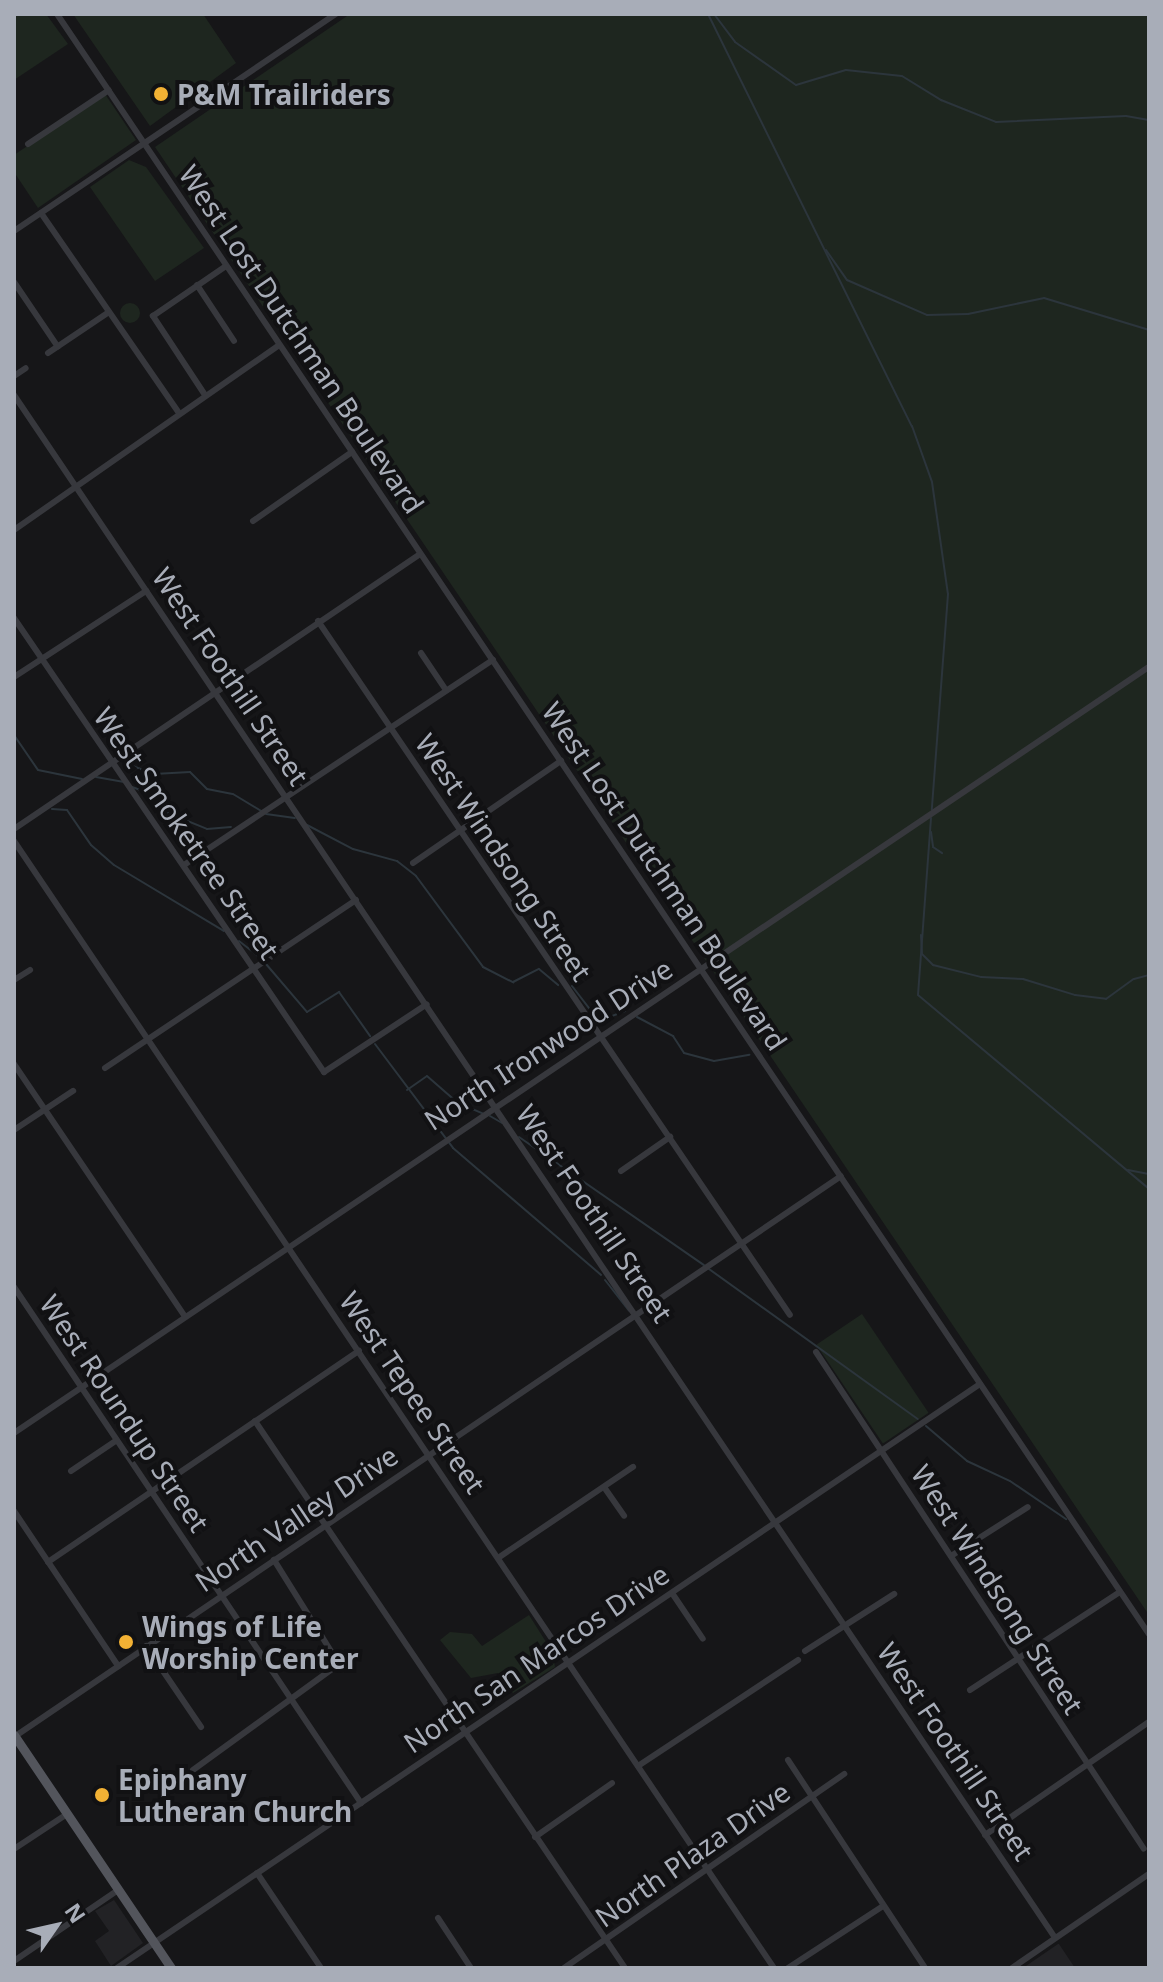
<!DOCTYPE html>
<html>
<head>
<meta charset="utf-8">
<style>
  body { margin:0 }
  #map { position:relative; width:1163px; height:1982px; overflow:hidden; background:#161618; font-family:"Noto Sans",sans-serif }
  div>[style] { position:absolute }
  .built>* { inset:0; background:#222225 }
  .green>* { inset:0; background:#1e261f; transform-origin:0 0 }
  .round { border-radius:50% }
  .stream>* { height:2px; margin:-1px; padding:0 1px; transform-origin:1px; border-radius:1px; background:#2c353c }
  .minor>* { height:6px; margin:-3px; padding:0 3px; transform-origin:3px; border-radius:3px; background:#37383d }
  .major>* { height:9px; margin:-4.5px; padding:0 4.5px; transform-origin:4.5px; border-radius:4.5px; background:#53555c }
  .dots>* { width:22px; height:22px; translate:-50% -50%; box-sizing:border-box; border:4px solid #111113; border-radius:50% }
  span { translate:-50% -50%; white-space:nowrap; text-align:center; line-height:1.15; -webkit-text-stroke:8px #111113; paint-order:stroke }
  .poi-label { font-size:28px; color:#a8adb8; font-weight:700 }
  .left { translate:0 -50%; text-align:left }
  .street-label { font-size:28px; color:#a8adb8 }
  .frame { position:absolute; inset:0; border:16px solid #a8adb8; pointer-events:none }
  .north { position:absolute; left:16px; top:1886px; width:80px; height:80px; -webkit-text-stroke:6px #111113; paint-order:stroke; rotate:56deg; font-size:22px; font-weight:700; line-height:32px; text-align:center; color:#a8adb8 }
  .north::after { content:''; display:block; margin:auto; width:28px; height:36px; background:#a8adb8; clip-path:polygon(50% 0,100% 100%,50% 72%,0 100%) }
</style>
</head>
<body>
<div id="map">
  <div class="built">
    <div style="clip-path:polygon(114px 1900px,143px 1943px,111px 1966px,95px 1941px,109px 1931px,95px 1911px)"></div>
    <div style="clip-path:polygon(1059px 1944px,1075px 1968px,1023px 1968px,1058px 1944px)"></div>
  </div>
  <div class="green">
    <div style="clip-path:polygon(14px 14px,46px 14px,68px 44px,14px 80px)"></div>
    <div style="clip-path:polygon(73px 14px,203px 14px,236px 63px,150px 126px)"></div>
    <div style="clip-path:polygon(350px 14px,1149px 14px,1149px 1615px,155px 147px)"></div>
    <div style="clip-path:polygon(105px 94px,136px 140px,38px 208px,14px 172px,14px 155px)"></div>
    <div style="clip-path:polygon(129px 160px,146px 167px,204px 248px,155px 281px,90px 187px)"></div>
    <div class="round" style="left:120px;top:303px;width:20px;height:20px"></div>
    <div style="left:862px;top:1314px;width:119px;height:55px;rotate:56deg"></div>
    <div style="clip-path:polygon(529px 1615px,553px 1653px,555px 1667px,513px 1693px,498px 1673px,471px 1678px,440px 1640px,450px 1632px,472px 1634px,482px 1646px)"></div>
  </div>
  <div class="stream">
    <div style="left:708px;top:14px;width:460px;rotate:63.7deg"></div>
    <div style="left:912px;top:426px;width:59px;rotate:70.3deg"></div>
    <div style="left:932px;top:482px;width:113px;rotate:81.9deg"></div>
    <div style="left:948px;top:594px;width:216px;rotate:94.3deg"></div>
    <div style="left:714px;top:14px;width:35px;rotate:53deg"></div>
    <div style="left:735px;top:42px;width:75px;rotate:35.2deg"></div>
    <div style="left:796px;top:85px;width:52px;rotate:-16.7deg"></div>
    <div style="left:846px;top:70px;width:56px;rotate:6.1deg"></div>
    <div style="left:902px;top:76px;width:46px;rotate:31.6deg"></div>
    <div style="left:941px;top:100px;width:59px;rotate:21.8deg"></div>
    <div style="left:996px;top:122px;width:130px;rotate:-2.6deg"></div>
    <div style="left:1126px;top:116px;width:23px;rotate:10deg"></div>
    <div style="left:826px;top:250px;width:37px;rotate:55deg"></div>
    <div style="left:847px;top:280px;width:87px;rotate:23.6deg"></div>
    <div style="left:927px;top:315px;width:41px;rotate:-1.4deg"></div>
    <div style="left:968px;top:314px;width:78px;rotate:-11.9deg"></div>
    <div style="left:1044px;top:298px;width:110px;rotate:16.9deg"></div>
    <div style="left:14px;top:735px;width:42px;rotate:55.6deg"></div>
    <div style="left:38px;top:770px;width:45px;rotate:11.6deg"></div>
    <div style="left:127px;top:764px;width:29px;rotate:20deg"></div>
    <div style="left:154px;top:774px;width:36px;rotate:-3deg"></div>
    <div style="left:190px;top:772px;width:24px;rotate:45deg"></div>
    <div style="left:207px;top:789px;width:26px;rotate:11deg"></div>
    <div style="left:233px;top:794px;width:33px;rotate:31deg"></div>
    <div style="left:96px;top:777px;width:27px;rotate:10deg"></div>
    <div style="left:132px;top:787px;width:29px;rotate:20deg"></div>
    <div style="left:159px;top:797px;width:18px;rotate:61deg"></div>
    <div style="left:168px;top:813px;width:42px;rotate:22.3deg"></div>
    <div style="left:207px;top:829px;width:24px;rotate:-5deg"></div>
    <div style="left:52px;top:809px;width:15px;rotate:4deg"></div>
    <div style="left:67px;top:810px;width:42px;rotate:55.6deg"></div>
    <div style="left:91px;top:845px;width:30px;rotate:41deg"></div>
    <div style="left:114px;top:865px;width:128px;rotate:31deg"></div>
    <div style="left:266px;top:814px;width:29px;rotate:8deg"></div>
    <div style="left:931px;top:818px;width:177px;rotate:94.2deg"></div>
    <div style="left:918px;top:995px;width:302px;rotate:40deg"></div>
    <div style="left:307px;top:825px;width:52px;rotate:27.6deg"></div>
    <div style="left:353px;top:849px;width:46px;rotate:15.3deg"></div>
    <div style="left:397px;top:861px;width:24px;rotate:38deg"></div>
    <div style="left:416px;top:876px;width:113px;rotate:53.6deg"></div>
    <div style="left:483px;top:967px;width:34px;rotate:27deg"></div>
    <div style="left:513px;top:982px;width:29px;rotate:-27deg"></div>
    <div style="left:539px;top:969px;width:25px;rotate:40deg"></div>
    <div style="left:931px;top:832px;width:15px;rotate:82deg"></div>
    <div style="left:933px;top:847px;width:11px;rotate:34deg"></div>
    <div style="left:921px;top:935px;width:19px;rotate:87deg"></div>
    <div style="left:922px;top:954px;width:16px;rotate:45deg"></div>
    <div style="left:933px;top:965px;width:49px;rotate:14deg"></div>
    <div style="left:981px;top:977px;width:42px;rotate:2.7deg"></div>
    <div style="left:1023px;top:979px;width:54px;rotate:17.1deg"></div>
    <div style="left:1075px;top:995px;width:31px;rotate:7deg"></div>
    <div style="left:1106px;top:999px;width:34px;rotate:-36deg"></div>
    <div style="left:1134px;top:979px;width:16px;rotate:-15deg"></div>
    <div style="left:239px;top:941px;width:29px;rotate:38deg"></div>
    <div style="left:266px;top:964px;width:63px;rotate:49.5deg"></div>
    <div style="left:307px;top:1012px;width:38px;rotate:-32deg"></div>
    <div style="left:339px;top:992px;width:54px;rotate:54.8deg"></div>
    <div style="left:572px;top:986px;width:44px;rotate:52.4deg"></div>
    <div style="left:599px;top:1021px;width:28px;rotate:-21deg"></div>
    <div style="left:637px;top:1017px;width:41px;rotate:27.8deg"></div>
    <div style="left:673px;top:1036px;width:20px;rotate:57deg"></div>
    <div style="left:684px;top:1053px;width:31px;rotate:15deg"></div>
    <div style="left:714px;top:1061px;width:36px;rotate:-10deg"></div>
    <div style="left:375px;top:1044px;width:130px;rotate:53.1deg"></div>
    <div style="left:453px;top:1148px;width:195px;rotate:40.6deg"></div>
    <div style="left:407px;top:1090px;width:24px;rotate:-35deg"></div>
    <div style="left:427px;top:1076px;width:41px;rotate:41.1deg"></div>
    <div style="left:458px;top:1103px;width:28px;rotate:23deg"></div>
    <div style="left:490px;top:1116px;width:14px;rotate:30deg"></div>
    <div style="left:519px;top:1137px;width:225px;rotate:34.7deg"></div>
    <div style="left:1128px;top:1170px;width:21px;rotate:11deg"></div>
    <div style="left:709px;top:1269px;width:257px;rotate:35.7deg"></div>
    <div style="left:605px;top:1280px;width:39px;rotate:52deg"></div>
    <div style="left:926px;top:1426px;width:54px;rotate:40.5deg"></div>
    <div style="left:967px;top:1461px;width:47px;rotate:24.9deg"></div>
    <div style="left:1010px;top:1481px;width:68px;rotate:34.2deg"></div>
  </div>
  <div class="minor">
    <div style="left:57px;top:14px;width:1954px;rotate:56.02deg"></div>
    <div style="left:28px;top:144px;width:97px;rotate:-33.7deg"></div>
    <div style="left:41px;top:213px;width:243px;rotate:55.4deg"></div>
    <div style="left:14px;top:231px;width:388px;rotate:-34deg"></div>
    <div style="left:14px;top:282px;width:78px;rotate:55.9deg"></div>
    <div style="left:197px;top:285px;width:67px;rotate:56.5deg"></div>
    <div style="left:48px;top:353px;width:73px;rotate:-33.9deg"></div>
    <div style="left:14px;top:376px;width:14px;rotate:-34deg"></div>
    <div style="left:14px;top:395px;width:1861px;rotate:55.99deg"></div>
    <div style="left:205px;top:395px;width:95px;rotate:-123.4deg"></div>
    <div style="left:153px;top:316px;width:88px;rotate:-34.4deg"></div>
    <div style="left:253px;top:521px;width:121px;rotate:-34.9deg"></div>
    <div style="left:14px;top:530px;width:323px;rotate:-34.9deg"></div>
    <div style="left:14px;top:618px;width:550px;rotate:55.67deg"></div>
    <div style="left:324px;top:1072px;width:123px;rotate:-33.4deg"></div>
    <div style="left:318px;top:621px;width:839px;rotate:55.78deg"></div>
    <div style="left:421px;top:653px;width:45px;rotate:56deg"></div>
    <div style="left:14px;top:677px;width:158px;rotate:-33.1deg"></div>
    <div style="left:14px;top:829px;width:490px;rotate:-34.1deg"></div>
    <div style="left:14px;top:841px;width:1359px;rotate:56.01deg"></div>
    <div style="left:413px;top:863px;width:180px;rotate:-34.6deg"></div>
    <div style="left:184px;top:865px;width:371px;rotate:-33.6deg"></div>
    <div style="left:14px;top:980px;width:19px;rotate:-32deg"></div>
    <div style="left:14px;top:1064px;width:305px;rotate:55.9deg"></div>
    <div style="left:105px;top:1068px;width:302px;rotate:-33.8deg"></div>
    <div style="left:14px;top:1130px;width:71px;rotate:-33.5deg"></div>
    <div style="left:621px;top:1171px;width:60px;rotate:-34.8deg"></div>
    <div style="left:14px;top:1287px;width:622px;rotate:56.08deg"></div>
    <div style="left:816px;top:1352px;width:595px;rotate:56.58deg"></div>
    <div style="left:255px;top:1421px;width:660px;rotate:55.92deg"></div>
    <div style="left:14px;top:1433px;width:1369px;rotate:-34.02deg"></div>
    <div style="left:71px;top:1471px;width:55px;rotate:-34deg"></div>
    <div style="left:604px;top:1487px;width:35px;rotate:55deg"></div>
    <div style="left:14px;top:1511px;width:187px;rotate:56.1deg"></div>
    <div style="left:951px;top:1556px;width:91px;rotate:-32.5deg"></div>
    <div style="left:498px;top:1558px;width:163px;rotate:-34deg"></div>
    <div style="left:48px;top:1562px;width:376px;rotate:-34.2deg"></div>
    <div style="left:672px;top:1593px;width:55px;rotate:56deg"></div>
    <div style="left:146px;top:1646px;width:98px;rotate:55.8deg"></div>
    <div style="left:805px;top:1651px;width:106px;rotate:-32.6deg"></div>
    <div style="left:970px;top:1690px;width:179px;rotate:-33.2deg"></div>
    <div style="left:14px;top:1737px;width:999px;rotate:-34.15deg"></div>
    <div style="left:788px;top:1760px;width:249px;rotate:56.6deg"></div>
    <div style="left:638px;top:1766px;width:192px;rotate:-33.5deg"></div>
    <div style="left:193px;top:1770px;width:180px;rotate:-36deg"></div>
    <div style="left:339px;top:1664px;width:123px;rotate:-122deg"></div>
    <div style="left:985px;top:1835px;width:199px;rotate:-34.6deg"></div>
    <div style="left:535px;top:1837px;width:94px;rotate:-35deg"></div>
    <div style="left:14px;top:1849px;width:64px;rotate:-33.4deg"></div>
    <div style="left:257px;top:1873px;width:115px;rotate:56deg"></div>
    <div style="left:438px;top:1918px;width:60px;rotate:56.6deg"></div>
    <div style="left:14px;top:1961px;width:126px;rotate:-34.3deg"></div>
    <div style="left:117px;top:1968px;width:1042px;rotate:-34.09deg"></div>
    <div style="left:564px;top:1968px;width:341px;rotate:-34.7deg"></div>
    <div style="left:788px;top:1968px;width:113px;rotate:-33.1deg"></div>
    <div style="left:1012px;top:1968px;width:166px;rotate:-34.5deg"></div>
  </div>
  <div class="major">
    <div style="left:14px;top:1735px;width:281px;rotate:56deg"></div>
  </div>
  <div class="dots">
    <div style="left:161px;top:94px;background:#f2b134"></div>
    <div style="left:126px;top:1642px;background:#f2b134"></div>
    <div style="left:102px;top:1795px;background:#f2b134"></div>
  </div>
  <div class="poi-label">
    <span class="left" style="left:177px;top:94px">P&amp;M Trailriders</span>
    <span class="left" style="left:142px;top:1642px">Wings of Life<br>Worship Center</span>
    <span class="left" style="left:118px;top:1795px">Epiphany<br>Lutheran Church</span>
  </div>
  <div class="street-label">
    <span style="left:302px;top:339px;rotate:56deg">West Lost Dutchman Boulevard</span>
    <span style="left:231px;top:676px;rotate:56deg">West Foothill Street</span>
    <span style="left:187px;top:833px;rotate:55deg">West Smoketree Street</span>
    <span style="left:504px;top:857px;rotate:56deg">West Windsong Street</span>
    <span style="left:665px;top:876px;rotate:56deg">West Lost Dutchman Boulevard</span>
    <span style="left:548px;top:1044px;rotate:-33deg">North Ironwood Drive</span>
    <span style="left:595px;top:1213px;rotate:56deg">West Foothill Street</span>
    <span style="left:413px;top:1392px;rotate:56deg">West Tepee Street</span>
    <span style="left:125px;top:1413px;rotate:56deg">West Roundup Street</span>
    <span style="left:296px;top:1518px;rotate:-34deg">North Valley Drive</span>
    <span style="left:998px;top:1589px;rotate:57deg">West Windsong Street</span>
    <span style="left:536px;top:1658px;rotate:-34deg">North San Marcos Drive</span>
    <span style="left:956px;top:1751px;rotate:56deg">West Foothill Street</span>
    <span style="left:692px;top:1854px;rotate:-35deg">North Plaza Drive</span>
  </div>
  <div class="frame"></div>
  <div class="north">N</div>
</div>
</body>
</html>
